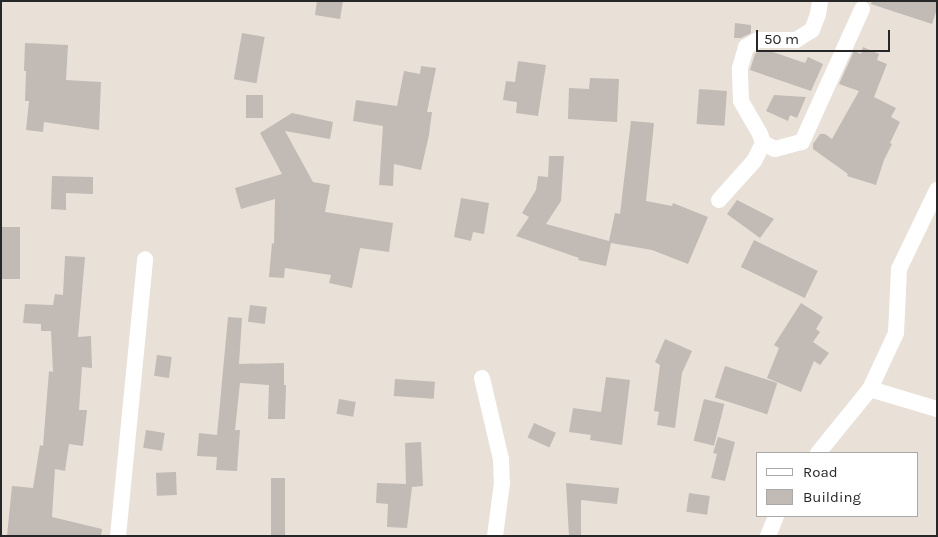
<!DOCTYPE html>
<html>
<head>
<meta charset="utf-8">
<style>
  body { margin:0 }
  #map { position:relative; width:938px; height:537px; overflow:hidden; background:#e9e0d8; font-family:Karla,sans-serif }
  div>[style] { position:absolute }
  .building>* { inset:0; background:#c1bab5; transform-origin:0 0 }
  .street>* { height:16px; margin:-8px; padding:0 8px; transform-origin:8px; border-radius:8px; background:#fff }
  span { translate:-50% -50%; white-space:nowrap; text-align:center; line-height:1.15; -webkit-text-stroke:5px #fff; paint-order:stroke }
  .frame { position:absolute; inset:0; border:2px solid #272727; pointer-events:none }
  .legend { position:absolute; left:756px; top:452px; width:162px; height:65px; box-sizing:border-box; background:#fff; border:1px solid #a9a9a9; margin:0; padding:6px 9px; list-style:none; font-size:15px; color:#272727 }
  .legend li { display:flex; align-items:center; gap:10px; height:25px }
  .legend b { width:25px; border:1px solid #a9a9a9 }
  .scale { position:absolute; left:756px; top:30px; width:134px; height:22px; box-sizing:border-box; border:2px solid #272727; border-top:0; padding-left:6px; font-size:15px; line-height:18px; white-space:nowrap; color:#272727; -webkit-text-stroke:4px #fff; paint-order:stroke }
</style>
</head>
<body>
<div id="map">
  <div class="building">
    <div style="clip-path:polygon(317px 1px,343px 1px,340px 19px,315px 15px)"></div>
    <div style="clip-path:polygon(872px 1px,937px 1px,937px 9px,932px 24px,871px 4px)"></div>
    <div style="clip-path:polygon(735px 23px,751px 25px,751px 33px,741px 38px,734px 38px)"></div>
    <div style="left:242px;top:33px;width:23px;height:47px;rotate:10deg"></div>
    <div style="clip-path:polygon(25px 43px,68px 45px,66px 80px,101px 82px,99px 130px,44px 122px,43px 132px,26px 130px,29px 101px,25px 101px,26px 71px,24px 71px)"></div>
    <div style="clip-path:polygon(863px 47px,879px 54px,877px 60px,887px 64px,874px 97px,896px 108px,891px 117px,900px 122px,890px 143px,892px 144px,884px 160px,876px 185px,847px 176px,848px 174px,813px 149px,813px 144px,820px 134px,825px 134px,832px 139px,859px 91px,839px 84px,854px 51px,861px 54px)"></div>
    <div style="clip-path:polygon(761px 50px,767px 50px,805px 63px,808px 57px,823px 64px,811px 91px,750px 70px,755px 54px)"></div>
    <div style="clip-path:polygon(518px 61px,546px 65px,538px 116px,516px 113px,517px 102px,503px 100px,506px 81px,515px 82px)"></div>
    <div style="clip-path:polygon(421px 66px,436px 68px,427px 112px,432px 112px,429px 135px,421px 170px,394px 164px,393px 186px,379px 185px,383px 126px,353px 121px,356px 100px,397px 106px,404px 71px,420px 74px)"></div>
    <div style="clip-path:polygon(590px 78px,619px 79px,617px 122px,568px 119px,569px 88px,589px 89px)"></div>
    <div style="left:699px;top:89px;width:28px;height:35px;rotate:4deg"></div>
    <div style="left:246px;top:95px;width:17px;height:23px"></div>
    <div style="clip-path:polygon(774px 95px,806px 97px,797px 118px,790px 115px,788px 121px,766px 111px)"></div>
    <div style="clip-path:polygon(292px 113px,333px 122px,330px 139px,285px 131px,313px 182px,330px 185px,325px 212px,393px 223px,389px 252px,360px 248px,352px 288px,329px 283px,331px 275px,285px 268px,284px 278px,269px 277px,272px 243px,274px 244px,275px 199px,241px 209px,235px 188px,282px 174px,260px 133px)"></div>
    <div style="clip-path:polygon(631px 121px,654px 123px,646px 201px,672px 206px,673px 203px,708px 217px,688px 264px,652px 250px,611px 243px,606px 266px,578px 260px,579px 258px,516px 236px,529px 217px,522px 213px,536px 190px,538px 176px,548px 177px,549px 156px,564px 156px,561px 201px,546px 224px,609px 241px,615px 213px,620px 214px)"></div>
    <div style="clip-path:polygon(52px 176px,93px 177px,93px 194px,66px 193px,66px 210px,51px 209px)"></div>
    <div style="clip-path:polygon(461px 198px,489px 203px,484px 234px,473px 232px,471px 241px,454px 237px)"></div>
    <div style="clip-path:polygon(737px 200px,774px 219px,760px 238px,727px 214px)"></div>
    <div style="left:2px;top:227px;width:18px;height:52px"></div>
    <div style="left:754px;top:240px;width:71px;height:30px;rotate:26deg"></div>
    <div style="clip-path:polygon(65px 256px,85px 257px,78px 337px,91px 336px,92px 368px,82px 367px,79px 410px,87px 410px,83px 446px,69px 444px,65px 471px,55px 469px,52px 517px,102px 529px,101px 536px,7px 536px,12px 486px,33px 488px,40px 445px,43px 446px,49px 371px,53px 372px,51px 331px,41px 331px,41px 324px,23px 323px,25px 304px,53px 305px,55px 294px,63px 295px)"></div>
    <div style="clip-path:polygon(801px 303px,823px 317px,816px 329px,820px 332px,813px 342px,829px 353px,820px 365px,814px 361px,801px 392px,767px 378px,779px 348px,774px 345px)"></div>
    <div style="left:250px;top:305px;width:17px;height:17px;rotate:7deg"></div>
    <div style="clip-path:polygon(228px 317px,242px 318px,239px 364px,284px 363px,284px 385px,286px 385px,285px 419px,268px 419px,269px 385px,240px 383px,235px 430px,240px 430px,237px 471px,216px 470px,217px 457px,197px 456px,199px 433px,217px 435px)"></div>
    <div style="clip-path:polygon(665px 339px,692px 351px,682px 373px,675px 428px,657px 425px,659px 412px,654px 411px,660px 365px,655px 362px)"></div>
    <div style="left:157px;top:355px;width:15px;height:21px;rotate:8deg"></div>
    <div style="left:725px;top:366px;width:55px;height:33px;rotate:18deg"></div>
    <div style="clip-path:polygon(606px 377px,630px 380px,622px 445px,590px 440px,591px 435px,569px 432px,573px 408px,601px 412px)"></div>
    <div style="left:395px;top:379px;width:40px;height:17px;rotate:4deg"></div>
    <div style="left:339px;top:399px;width:17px;height:15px;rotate:10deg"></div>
    <div style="left:704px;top:399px;width:21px;height:43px;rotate:14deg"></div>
    <div style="left:534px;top:423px;width:24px;height:16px;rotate:24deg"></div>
    <div style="left:146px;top:430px;width:19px;height:18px;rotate:9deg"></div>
    <div style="clip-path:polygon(718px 437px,735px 442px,725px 481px,711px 478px,717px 454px,713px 453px)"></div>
    <div style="clip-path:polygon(421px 442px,423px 486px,412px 487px,407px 528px,387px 527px,388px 504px,376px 503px,377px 483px,406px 484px,405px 443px)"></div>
    <div style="left:176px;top:472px;width:23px;height:20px;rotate:88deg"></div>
    <div style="left:271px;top:478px;width:14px;height:58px"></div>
    <div style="clip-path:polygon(566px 483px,619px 488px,617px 504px,581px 500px,581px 536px,569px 536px)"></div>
    <div style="left:689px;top:493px;width:21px;height:19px;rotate:8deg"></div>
  </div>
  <div class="street">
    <div style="left:763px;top:143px;width:13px;rotate:27deg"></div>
    <div style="left:775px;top:149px;width:28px;rotate:-15deg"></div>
    <div style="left:802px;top:142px;width:146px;rotate:-65.7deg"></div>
    <div style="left:719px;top:200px;width:52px;rotate:-48.1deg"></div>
    <div style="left:754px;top:161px;width:20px;rotate:-63deg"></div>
    <div style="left:763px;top:143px;width:9px;rotate:-108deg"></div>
    <div style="left:760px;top:134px;width:38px;rotate:-120deg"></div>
    <div style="left:741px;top:101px;width:33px;rotate:-92deg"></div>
    <div style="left:740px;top:68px;width:22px;rotate:-74deg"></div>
    <div style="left:746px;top:47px;width:14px;rotate:-30deg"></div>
    <div style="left:758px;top:40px;width:38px"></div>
    <div style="left:796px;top:40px;width:19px;rotate:-32deg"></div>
    <div style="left:812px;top:30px;width:17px;rotate:-69deg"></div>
    <div style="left:818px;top:14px;width:13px;rotate:-81deg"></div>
    <div style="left:482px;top:378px;width:83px;rotate:76.8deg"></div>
    <div style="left:501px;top:459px;width:24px;rotate:88deg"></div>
    <div style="left:502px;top:483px;width:53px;rotate:97.5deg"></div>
    <div style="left:870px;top:389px;width:70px;rotate:16.6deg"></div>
    <div style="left:818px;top:453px;width:82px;rotate:-50.9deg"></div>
    <div style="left:870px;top:389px;width:62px;rotate:-65.1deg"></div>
    <div style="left:896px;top:333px;width:64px;rotate:-87.3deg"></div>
    <div style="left:899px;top:269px;width:88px;rotate:-64.3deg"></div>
    <div style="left:118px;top:536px;width:278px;rotate:-84.4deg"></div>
    <div style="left:768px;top:536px;width:22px;rotate:-68deg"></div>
  </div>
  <div class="frame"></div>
  <ul class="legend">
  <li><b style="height:6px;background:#fff"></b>Road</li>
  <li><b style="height:14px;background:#c1bab5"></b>Building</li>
  </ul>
  <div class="scale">50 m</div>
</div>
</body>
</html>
